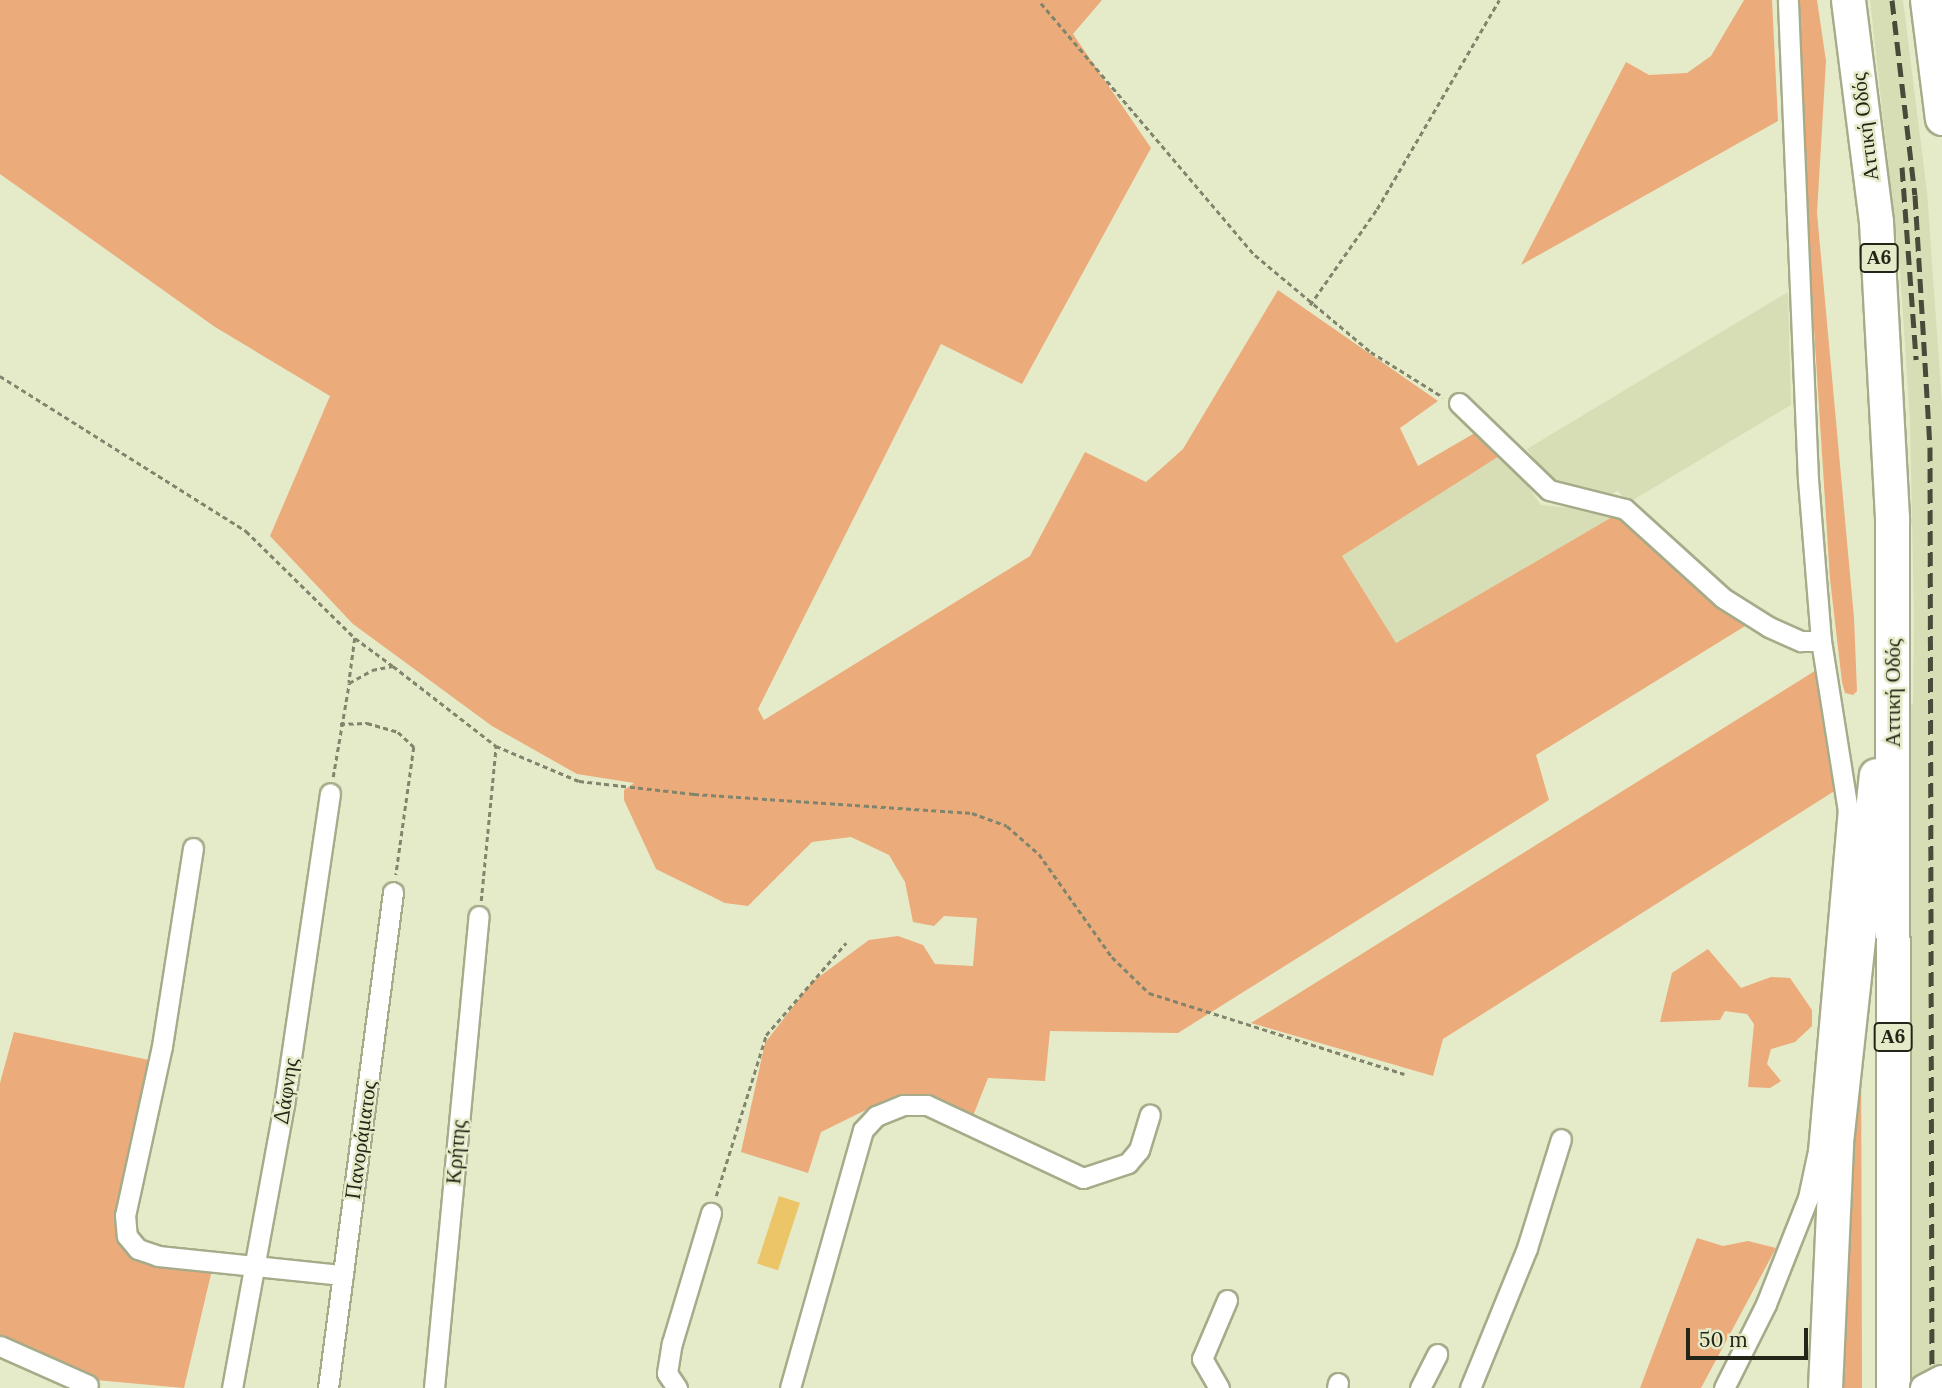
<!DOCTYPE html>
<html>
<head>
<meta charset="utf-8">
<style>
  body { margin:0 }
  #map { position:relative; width:1942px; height:1388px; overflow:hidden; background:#e5ebc8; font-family:Lora,serif }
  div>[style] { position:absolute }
  .built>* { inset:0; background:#d7ddb4 }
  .green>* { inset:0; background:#ebab7b }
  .building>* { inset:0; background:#edc569; transform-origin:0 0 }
  .path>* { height:2.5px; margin-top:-1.25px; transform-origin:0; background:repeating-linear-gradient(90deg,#81856d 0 5px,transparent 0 8.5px) }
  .roads { filter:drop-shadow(2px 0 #a6ab8a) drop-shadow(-2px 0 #a6ab8a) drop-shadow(0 2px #a6ab8a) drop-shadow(0 -2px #a6ab8a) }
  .street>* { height:19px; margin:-9.5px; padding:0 9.5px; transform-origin:9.5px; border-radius:9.5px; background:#fff }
  .highway>* { height:33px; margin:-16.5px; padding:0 16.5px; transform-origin:16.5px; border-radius:16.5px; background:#fff }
  .rail>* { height:5px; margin-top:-2.5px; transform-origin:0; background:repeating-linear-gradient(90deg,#484b3a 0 14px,transparent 0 21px) }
  .bridges { filter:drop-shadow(2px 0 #a6ab8a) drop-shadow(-2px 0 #a6ab8a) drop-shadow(0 2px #a6ab8a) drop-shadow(0 -2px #a6ab8a) }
  .secondary-bridge>* { height:26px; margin:-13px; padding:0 13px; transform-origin:13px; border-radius:13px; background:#fff }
  span { translate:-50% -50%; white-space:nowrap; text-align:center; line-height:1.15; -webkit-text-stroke:5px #e5ebc8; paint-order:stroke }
  .shield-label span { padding:2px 5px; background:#e5ebc8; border:2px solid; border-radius:5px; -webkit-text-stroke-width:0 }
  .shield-label { font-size:19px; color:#232518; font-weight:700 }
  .street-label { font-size:21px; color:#232518 }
  .scale { position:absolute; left:1686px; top:1328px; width:122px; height:32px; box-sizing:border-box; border:4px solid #232518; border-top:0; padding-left:9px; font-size:21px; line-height:24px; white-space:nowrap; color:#232518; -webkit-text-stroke:5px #e5ebc8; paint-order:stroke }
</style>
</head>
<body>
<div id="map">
  <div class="built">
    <div style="clip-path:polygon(1870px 0,1903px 0,1927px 192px,1942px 404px,1942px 1388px,1905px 1388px,1905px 705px,1913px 704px,1914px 618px,1910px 420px,1900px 271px)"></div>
    <div style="clip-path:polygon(1788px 292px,1791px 405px,1628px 503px,1618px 491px,1605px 496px,1550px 480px,1527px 449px)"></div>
    <div style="clip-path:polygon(1504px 453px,1541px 505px,1619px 513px,1396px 643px,1342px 556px)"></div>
  </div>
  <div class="green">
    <div style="clip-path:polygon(0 0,1102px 0,1073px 34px,1151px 148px,1022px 384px,941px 344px,758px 709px,764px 720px,1030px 556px,1085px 452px,1146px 482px,1183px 449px,1278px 290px,1438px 401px,1400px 428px,1418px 466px,1480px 430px,1504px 453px,1342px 556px,1396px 643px,1619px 513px,1750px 623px,1536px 755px,1549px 800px,1178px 1033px,1050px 1031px,1045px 1081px,988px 1078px,971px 1121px,898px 1101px,872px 1107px,821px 1132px,808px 1173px,741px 1152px,765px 1043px,812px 982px,869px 940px,898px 936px,923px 945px,935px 964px,973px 966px,977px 918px,944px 916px,934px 926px,913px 922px,905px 882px,889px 855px,851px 837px,812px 842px,748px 906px,725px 903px,656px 869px,624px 800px,624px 790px,634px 783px,577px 774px,492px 726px,353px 624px,270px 536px,330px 396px,215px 327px,0 174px)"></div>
    <div style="clip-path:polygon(1744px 0,1772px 0,1778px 121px,1521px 265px,1626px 62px,1649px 75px,1687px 73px,1711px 56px)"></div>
    <div style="clip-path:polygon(1793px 0,1817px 0,1826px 61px,1817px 213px,1854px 618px,1857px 691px,1853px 695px,1845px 693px,1842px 682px,1830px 579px)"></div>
    <div style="clip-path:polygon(1818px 669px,1836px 790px,1443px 1039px,1433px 1076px,1251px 1023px)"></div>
    <div style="clip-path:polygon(1708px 949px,1741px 988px,1771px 977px,1790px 978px,1812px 1010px,1812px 1026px,1795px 1042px,1771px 1049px,1767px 1064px,1781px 1081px,1770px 1088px,1748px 1087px,1754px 1024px,1747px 1014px,1725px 1011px,1720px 1020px,1660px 1022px,1672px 973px)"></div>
    <div style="clip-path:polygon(1861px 1014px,1862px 1388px,1839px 1388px,1842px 1310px)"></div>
    <div style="clip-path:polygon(14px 1032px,154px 1061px,123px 1243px,212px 1270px,184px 1388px,84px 1379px,0 1341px,0 1083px)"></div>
    <div style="clip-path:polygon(1697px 1238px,1723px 1246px,1748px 1241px,1776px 1248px,1701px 1388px,1640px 1388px)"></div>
  </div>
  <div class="building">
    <div style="left:779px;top:1196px;width:22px;height:71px;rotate:18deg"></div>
  </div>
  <div class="path">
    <div style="left:1041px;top:3px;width:331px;rotate:49.7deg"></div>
    <div style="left:1255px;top:255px;width:151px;rotate:39.9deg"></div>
    <div style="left:1371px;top:352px;width:85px;rotate:32deg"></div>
    <div style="left:1310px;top:305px;width:117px;rotate:-55.1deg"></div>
    <div style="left:1377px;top:209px;width:242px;rotate:-59.7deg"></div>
    <div style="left:0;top:376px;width:291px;rotate:32.2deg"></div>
    <div style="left:246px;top:531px;width:153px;rotate:44.5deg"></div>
    <div style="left:355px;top:638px;width:45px;rotate:97.6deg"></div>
    <div style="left:355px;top:638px;width:47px;rotate:36.4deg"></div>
    <div style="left:340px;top:724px;width:27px;rotate:-2deg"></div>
    <div style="left:367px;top:723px;width:32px;rotate:16deg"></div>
    <div style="left:398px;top:732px;width:22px;rotate:43deg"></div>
    <div style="left:414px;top:747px;width:129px;rotate:98deg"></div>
    <div style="left:333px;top:777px;width:95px;rotate:-80.3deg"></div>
    <div style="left:349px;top:683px;width:26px;rotate:-29deg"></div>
    <div style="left:372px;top:670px;width:21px;rotate:-11deg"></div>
    <div style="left:393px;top:666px;width:130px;rotate:37.8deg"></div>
    <div style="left:481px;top:901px;width:156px;rotate:-84.5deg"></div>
    <div style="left:496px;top:746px;width:90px;rotate:22.9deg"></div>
    <div style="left:579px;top:781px;width:116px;rotate:6.4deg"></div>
    <div style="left:694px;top:794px;width:279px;rotate:3.9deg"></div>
    <div style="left:972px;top:813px;width:37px;rotate:20deg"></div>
    <div style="left:1007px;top:826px;width:43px;rotate:41.2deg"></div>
    <div style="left:1039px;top:854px;width:126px;rotate:54.7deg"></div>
    <div style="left:1112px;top:957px;width:52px;rotate:44.2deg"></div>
    <div style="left:1149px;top:993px;width:268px;rotate:17.6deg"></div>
    <div style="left:716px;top:1196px;width:169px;rotate:-72.7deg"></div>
    <div style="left:766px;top:1035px;width:122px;rotate:-49deg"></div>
  </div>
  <div class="roads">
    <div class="street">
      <div style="left:1459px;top:403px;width:125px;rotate:44deg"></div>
      <div style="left:1549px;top:490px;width:78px;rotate:14deg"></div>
      <div style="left:1625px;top:509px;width:132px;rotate:42.2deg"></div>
      <div style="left:1723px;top:598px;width:54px;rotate:32.2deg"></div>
      <div style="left:1769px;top:627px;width:35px;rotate:24deg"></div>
      <div style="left:1801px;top:641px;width:20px"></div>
      <div style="left:193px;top:848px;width:200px;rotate:98.9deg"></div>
      <div style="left:162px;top:1046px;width:173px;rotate:102.3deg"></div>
      <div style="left:125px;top:1215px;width:21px;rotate:85deg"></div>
      <div style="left:127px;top:1236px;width:17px;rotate:50deg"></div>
      <div style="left:138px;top:1249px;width:21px;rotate:19deg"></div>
      <div style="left:158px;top:1256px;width:186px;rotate:5.9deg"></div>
      <div style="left:0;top:1346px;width:96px;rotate:23.9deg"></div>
      <div style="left:232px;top:1388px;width:288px;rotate:-79.6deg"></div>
      <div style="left:284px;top:1105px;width:315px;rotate:-81.6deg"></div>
      <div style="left:328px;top:1388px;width:500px;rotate:-82.53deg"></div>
      <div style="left:434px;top:1388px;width:474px;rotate:-84.6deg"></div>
      <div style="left:677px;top:1388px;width:18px;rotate:-124deg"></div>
      <div style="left:667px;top:1373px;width:30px;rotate:-81deg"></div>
      <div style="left:672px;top:1343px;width:136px;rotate:-73.3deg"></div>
      <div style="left:790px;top:1388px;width:268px;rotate:-74.2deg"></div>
      <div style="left:863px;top:1130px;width:19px;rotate:-47deg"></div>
      <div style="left:876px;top:1116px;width:29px;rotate:-22deg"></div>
      <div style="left:903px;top:1105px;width:24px"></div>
      <div style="left:927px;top:1105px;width:172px;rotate:25.1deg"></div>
      <div style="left:1083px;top:1178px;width:47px;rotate:-18.4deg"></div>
      <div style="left:1128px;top:1163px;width:17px;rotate:-50deg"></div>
      <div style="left:1139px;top:1150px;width:37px;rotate:-73deg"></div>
      <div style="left:1219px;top:1388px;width:34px;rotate:-120deg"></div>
      <div style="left:1202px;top:1359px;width:64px;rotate:-67deg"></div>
      <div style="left:1337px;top:1388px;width:5px;rotate:-79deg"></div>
      <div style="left:1420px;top:1388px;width:38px;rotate:-63deg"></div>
      <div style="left:1470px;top:1388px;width:151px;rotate:-67.8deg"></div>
      <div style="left:1527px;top:1248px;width:114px;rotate:-72.7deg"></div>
      <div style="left:1724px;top:1388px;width:94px;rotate:-63.4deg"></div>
      <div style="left:1766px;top:1304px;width:114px;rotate:-68.4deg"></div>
      <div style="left:1808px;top:1198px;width:48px;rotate:-78deg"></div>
      <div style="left:1818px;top:1151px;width:341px;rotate:-85deg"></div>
      <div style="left:1848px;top:811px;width:172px;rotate:-99deg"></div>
      <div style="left:1821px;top:641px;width:162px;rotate:-94.6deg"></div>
      <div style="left:1808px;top:480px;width:480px;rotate:-92.4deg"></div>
    </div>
    <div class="highway">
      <div style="left:1848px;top:0;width:224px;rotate:82.8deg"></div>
      <div style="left:1876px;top:222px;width:296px;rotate:86.9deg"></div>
      <div style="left:1892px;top:518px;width:870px;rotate:89.93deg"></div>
      <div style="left:1927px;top:0;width:119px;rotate:82.8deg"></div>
      <div style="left:1825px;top:1388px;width:246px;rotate:-87.4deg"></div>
      <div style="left:1836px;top:1142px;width:369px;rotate:-83.8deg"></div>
    </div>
  </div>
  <div class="rail">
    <div style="left:1892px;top:0;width:196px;rotate:83.3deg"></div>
    <div style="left:1915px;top:195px;width:252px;rotate:86.6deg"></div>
    <div style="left:1930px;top:447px;width:941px;rotate:89.88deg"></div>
    <div style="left:1902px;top:167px;width:193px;rotate:85.8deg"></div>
  </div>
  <div class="bridges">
    <div class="secondary-bridge">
      <div style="left:1924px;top:1388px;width:20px;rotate:-27deg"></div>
    </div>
  </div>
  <div class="shield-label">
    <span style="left:1879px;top:258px">Α6</span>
    <span style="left:1893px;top:1037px">Α6</span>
  </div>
  <div class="street-label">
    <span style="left:1865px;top:127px;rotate:-97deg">Αττική Οδός</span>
    <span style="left:1893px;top:693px;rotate:-90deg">Αττική Οδός</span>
    <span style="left:286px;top:1091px;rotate:-81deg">Δάφνης</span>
    <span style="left:361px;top:1140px;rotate:-82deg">Πανοράματος</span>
    <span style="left:456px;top:1152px;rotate:-85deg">Κρήτης</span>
  </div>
  <div class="scale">50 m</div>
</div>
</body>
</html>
